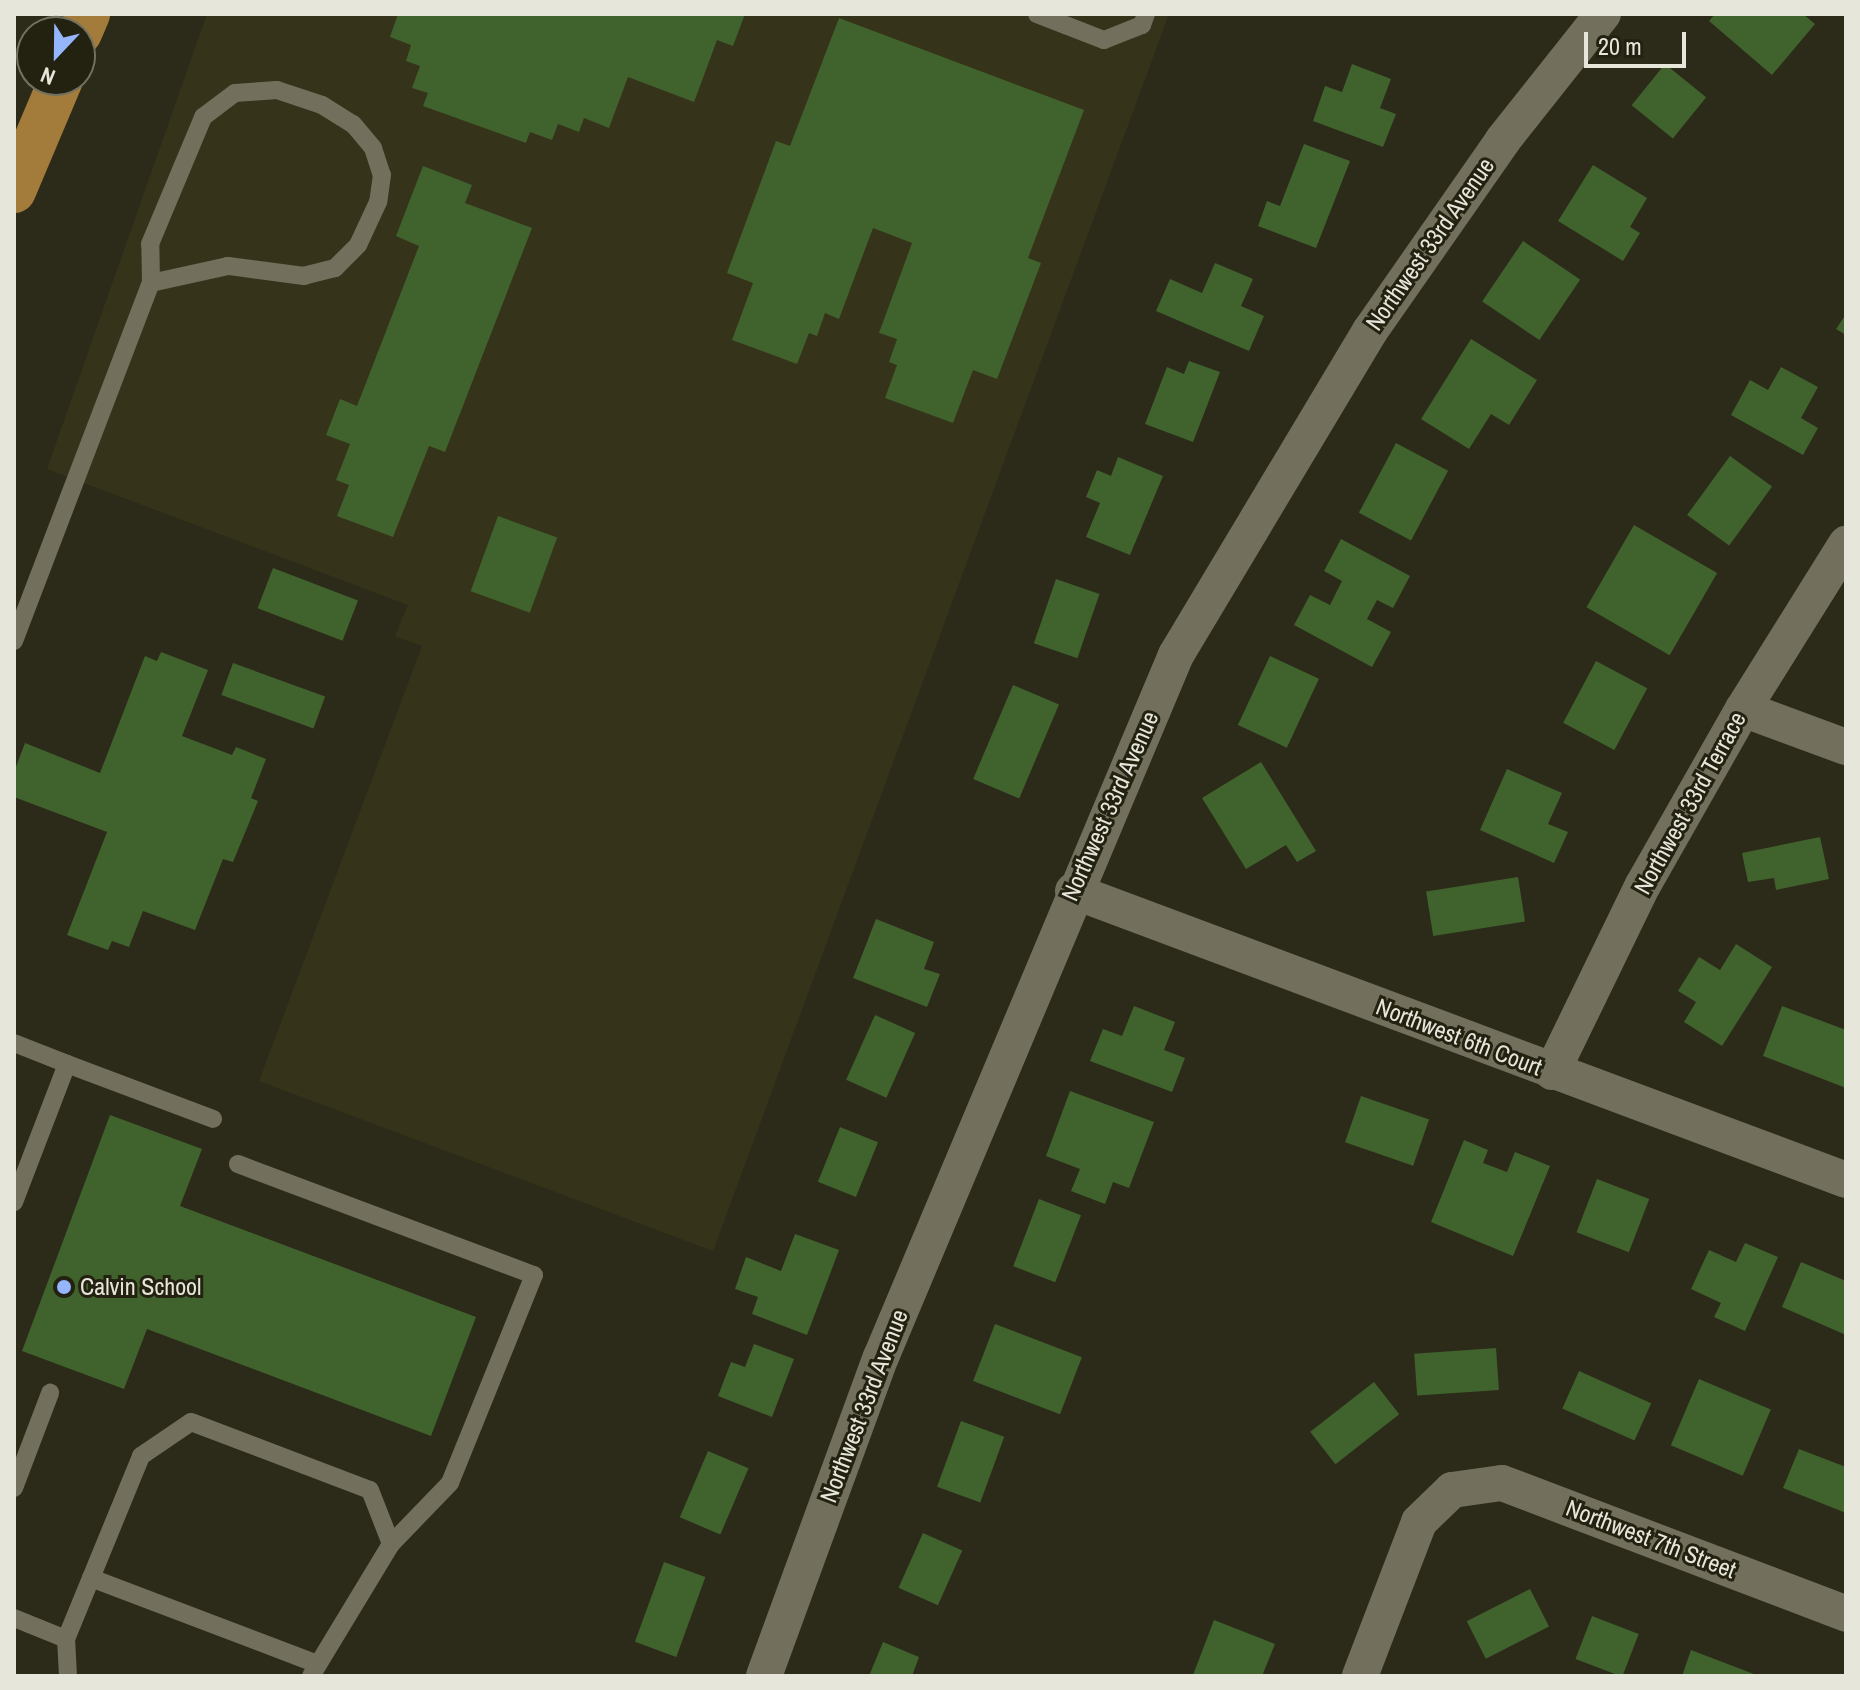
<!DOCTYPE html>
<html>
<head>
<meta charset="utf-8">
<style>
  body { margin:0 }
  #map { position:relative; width:1860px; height:1690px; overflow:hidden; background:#2c2b1a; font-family:"Archivo Narrow",sans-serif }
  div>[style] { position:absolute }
  .built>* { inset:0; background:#36331b }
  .building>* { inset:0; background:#40622c; transform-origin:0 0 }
  .service>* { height:18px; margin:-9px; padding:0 9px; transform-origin:9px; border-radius:9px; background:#72705d }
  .minor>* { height:36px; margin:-18px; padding:0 18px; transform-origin:18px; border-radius:18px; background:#72705d }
  .primary>* { height:44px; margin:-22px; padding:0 22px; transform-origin:22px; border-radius:22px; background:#a37b3a }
  .dots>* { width:22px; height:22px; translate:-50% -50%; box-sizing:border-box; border:4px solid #232110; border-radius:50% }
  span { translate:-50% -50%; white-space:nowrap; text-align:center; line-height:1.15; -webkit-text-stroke:6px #232110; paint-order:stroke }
  .street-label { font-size:24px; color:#e7e6db }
  .poi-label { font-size:24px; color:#e7e6db }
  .left { translate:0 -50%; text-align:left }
  .frame { position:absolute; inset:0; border:16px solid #e7e6db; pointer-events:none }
  .north { position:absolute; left:16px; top:16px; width:80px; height:80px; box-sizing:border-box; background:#232110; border:2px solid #717061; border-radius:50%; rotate:202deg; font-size:22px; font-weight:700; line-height:32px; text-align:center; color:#e7e6db }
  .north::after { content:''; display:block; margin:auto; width:28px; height:36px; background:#95b6fd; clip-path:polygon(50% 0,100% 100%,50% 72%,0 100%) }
  .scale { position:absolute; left:1584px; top:32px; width:102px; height:36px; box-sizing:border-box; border:4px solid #e7e6db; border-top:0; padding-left:10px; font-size:24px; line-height:28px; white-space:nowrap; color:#e7e6db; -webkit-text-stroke:6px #232110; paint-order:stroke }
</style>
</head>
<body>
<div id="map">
  <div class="built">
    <div style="clip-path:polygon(207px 14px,1169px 14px,713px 1251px,259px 1081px,422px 646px,395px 636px,408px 605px,47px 469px)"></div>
  </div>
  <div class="building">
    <div style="clip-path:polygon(398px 14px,745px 14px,733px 46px,717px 40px,694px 102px,628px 77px,609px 128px,584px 118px,579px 132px,558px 124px,552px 140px,530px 132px,526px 143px,423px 106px,428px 93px,412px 88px,420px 66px,406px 61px,411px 45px,390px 37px)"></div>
    <div style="clip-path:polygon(1715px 14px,1803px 14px,1815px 24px,1772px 75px,1709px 21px)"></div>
    <div style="clip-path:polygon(839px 18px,1084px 110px,1028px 258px,1041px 263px,997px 379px,973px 370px,953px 423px,885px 398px,897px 365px,889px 362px,897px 339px,879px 333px,912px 243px,873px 228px,839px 319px,825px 313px,817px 336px,809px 333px,797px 364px,732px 340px,753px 283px,727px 273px,776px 141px,790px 146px)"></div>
    <div style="clip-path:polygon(1352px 64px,1391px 79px,1380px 108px,1396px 114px,1383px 147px,1313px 121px,1325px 86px,1342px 92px)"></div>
    <div style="left:1665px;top:64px;width:53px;height:53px;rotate:39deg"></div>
    <div style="clip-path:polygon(1304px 144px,1350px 161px,1316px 248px,1258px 226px,1267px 201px,1280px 206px)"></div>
    <div style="clip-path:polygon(1593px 165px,1647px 198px,1630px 227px,1640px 233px,1623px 261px,1558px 221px)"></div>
    <div style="clip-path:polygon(423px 166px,472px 185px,465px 203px,532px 228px,445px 452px,429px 446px,393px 537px,337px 516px,349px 485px,336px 480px,350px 444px,326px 435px,340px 399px,357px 406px,419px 246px,396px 236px)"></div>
    <div style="left:1523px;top:241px;width:69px;height:73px;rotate:34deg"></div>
    <div style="clip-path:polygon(1215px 263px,1253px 279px,1241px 306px,1264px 316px,1249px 351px,1156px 311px,1170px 279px,1202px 293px)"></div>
    <div style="clip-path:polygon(1846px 314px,1846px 335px,1836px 329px)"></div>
    <div style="clip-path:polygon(1471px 339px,1537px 380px,1509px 425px,1491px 414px,1469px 449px,1421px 419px)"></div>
    <div style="clip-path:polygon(1189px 361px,1220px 372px,1193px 442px,1145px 424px,1167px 367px,1184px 374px)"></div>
    <div style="clip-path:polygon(1781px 367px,1818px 387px,1801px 418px,1818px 428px,1803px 455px,1731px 415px,1750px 380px,1768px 390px)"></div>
    <div style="left:1396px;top:443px;width:59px;height:79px;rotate:28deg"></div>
    <div style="left:1730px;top:456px;width:52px;height:73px;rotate:36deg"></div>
    <div style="clip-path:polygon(1118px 457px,1163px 476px,1130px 555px,1086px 537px,1100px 503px,1086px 497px,1097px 470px,1111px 476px)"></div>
    <div style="left:498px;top:516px;width:63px;height:80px;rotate:20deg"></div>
    <div style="left:1634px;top:525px;width:96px;height:95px;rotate:30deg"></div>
    <div style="clip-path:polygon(1341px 539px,1410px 576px,1393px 608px,1377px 600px,1367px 619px,1391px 632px,1372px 667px,1294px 625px,1310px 595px,1330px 605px,1342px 581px,1324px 571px)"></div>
    <div style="left:273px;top:568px;width:91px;height:43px;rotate:21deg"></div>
    <div style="left:1056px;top:579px;width:46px;height:68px;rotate:19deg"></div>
    <div style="clip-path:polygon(161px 652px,208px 670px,182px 736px,232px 755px,236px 747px,266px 759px,251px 798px,258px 801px,233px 862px,223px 859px,195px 930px,143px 911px,129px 947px,112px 941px,108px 950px,67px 935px,107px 832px,14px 797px,14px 772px,25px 743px,100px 773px,145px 656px,157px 661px)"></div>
    <div style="left:1270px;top:656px;width:54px;height:76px;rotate:25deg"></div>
    <div style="left:1596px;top:661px;width:58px;height:70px;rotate:28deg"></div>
    <div style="left:233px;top:663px;width:98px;height:34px;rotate:20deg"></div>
    <div style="left:1013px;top:685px;width:50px;height:102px;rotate:23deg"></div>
    <div style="clip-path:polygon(1261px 762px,1316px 851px,1297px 862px,1286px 845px,1246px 869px,1202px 798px)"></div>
    <div style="clip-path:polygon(1507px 769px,1562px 793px,1548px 824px,1568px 832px,1554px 863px,1480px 830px)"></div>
    <div style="clip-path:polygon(1820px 837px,1829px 879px,1776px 890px,1774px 878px,1748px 882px,1742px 853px)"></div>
    <div style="left:1518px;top:877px;width:45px;height:93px;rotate:81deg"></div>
    <div style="clip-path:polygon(876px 919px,934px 942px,924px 969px,940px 974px,927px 1007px,853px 978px)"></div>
    <div style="clip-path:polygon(1736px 944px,1772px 967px,1722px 1046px,1684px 1022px,1696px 1002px,1678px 991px,1699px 957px,1720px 970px)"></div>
    <div style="clip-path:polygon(1134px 1006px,1175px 1022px,1164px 1050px,1185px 1058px,1172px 1092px,1090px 1061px,1103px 1029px,1122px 1036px)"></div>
    <div style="clip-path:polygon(1782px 1006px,1846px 1030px,1846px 1088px,1763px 1056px)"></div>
    <div style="left:875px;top:1015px;width:44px;height:71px;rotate:24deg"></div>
    <div style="clip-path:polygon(1070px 1091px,1154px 1122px,1129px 1188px,1113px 1182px,1105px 1204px,1071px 1191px,1080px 1169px,1046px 1156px)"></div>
    <div style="left:1361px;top:1096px;width:72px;height:49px;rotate:19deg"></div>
    <div style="clip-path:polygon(110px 1115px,202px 1149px,180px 1206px,476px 1317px,431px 1436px,147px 1329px,124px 1389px,22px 1351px)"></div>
    <div style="left:840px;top:1127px;width:41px;height:59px;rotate:22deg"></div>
    <div style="clip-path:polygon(1464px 1140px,1488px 1150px,1483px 1163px,1507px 1172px,1515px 1152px,1550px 1166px,1513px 1256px,1431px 1222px)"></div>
    <div style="left:1597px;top:1179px;width:56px;height:57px;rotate:21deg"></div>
    <div style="left:1039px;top:1199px;width:45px;height:72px;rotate:21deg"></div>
    <div style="clip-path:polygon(795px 1234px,839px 1250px,807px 1335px,752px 1314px,758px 1297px,735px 1289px,746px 1257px,781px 1271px)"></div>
    <div style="clip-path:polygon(1745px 1243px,1778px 1257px,1745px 1331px,1714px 1317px,1721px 1303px,1691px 1289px,1709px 1250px,1736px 1262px)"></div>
    <div style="clip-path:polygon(1801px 1262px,1846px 1281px,1846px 1335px,1782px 1307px)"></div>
    <div style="left:995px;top:1324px;width:93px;height:61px;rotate:21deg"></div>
    <div style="clip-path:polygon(754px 1344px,794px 1359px,772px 1417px,718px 1396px,731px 1362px,745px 1367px)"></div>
    <div style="left:1496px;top:1348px;width:42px;height:82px;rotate:86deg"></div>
    <div style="left:1579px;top:1371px;width:79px;height:41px;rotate:24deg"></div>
    <div style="left:1699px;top:1379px;width:78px;height:72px;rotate:23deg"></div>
    <div style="left:1374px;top:1382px;width:41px;height:81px;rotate:52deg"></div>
    <div style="left:961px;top:1421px;width:46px;height:70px;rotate:20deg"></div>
    <div style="clip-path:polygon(1799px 1449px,1846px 1467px,1846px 1513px,1783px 1488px)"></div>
    <div style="left:708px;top:1451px;width:44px;height:72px;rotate:23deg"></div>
    <div style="left:923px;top:1533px;width:43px;height:60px;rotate:24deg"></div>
    <div style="left:664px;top:1562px;width:44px;height:85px;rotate:20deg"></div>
    <div style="left:1530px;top:1589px;width:42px;height:71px;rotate:63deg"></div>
    <div style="left:1592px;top:1616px;width:50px;height:46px;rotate:21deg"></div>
    <div style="clip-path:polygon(1214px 1620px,1275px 1644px,1262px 1676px,1193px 1675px)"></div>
    <div style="clip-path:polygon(883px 1642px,919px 1657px,912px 1676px,869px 1676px)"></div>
    <div style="clip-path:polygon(1691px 1650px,1759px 1676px,1682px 1676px)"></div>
  </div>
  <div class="service">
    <div style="left:1037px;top:14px;width:72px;rotate:21.2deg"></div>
    <div style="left:1104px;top:40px;width:41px;rotate:-21.5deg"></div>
    <div style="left:1142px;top:25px;width:12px;rotate:-70deg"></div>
    <div style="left:14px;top:641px;width:383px;rotate:-69.1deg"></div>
    <div style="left:151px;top:283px;width:39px;rotate:-91deg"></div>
    <div style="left:150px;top:244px;width:138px;rotate:-67.3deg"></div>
    <div style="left:203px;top:117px;width:40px;rotate:-37deg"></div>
    <div style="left:235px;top:93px;width:42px;rotate:-4.1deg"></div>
    <div style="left:277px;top:90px;width:47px;rotate:18.4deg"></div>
    <div style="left:322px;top:105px;width:36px;rotate:32deg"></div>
    <div style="left:353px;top:124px;width:31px;rotate:50deg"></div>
    <div style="left:373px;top:148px;width:28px;rotate:72deg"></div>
    <div style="left:382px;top:175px;width:27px;rotate:98deg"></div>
    <div style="left:378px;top:202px;width:47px;rotate:114.9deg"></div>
    <div style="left:358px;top:245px;width:33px;rotate:135deg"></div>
    <div style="left:335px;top:268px;width:32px;rotate:166deg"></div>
    <div style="left:304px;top:276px;width:77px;rotate:-172.5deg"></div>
    <div style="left:228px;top:266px;width:79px;rotate:167.6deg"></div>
    <div style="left:14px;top:1043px;width:57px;rotate:21.6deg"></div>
    <div style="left:67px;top:1064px;width:148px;rotate:111deg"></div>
    <div style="left:67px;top:1064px;width:156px;rotate:20.6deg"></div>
    <div style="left:238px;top:1164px;width:316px;rotate:20.6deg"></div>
    <div style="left:534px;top:1275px;width:224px;rotate:112deg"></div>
    <div style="left:450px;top:1483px;width:85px;rotate:134deg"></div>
    <div style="left:14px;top:1488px;width:102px;rotate:-69.2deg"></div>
    <div style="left:91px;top:1578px;width:240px;rotate:20.8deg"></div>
    <div style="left:14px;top:1618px;width:56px;rotate:22deg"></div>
    <div style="left:68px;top:1676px;width:37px;rotate:-93deg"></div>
    <div style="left:66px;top:1639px;width:198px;rotate:-67.7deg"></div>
    <div style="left:141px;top:1456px;width:60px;rotate:-34.2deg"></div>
    <div style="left:191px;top:1422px;width:191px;rotate:20.8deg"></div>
    <div style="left:370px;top:1490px;width:58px;rotate:68.7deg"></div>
    <div style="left:391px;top:1544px;width:154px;rotate:121.2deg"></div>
  </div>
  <div class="minor">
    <div style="left:1743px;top:709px;width:110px;rotate:20.3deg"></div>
    <div style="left:1073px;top:891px;width:825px;rotate:20.5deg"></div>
    <div style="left:1552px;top:1072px;width:208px;rotate:-64.1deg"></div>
    <div style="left:1643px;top:885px;width:202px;rotate:-60.4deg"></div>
    <div style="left:1743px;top:709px;width:195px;rotate:-58deg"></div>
    <div style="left:764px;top:1676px;width:340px;rotate:-69.9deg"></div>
    <div style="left:881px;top:1357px;width:761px;rotate:-67.21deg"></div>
    <div style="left:1176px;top:655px;width:378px;rotate:-59.1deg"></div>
    <div style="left:1370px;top:331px;width:233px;rotate:-55.1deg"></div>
    <div style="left:1503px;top:140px;width:161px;rotate:-51.6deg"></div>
    <div style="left:1360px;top:1676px;width:165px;rotate:-69deg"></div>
    <div style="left:1419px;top:1522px;width:46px;rotate:-44.1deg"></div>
    <div style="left:1452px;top:1490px;width:50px;rotate:-8deg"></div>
    <div style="left:1502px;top:1483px;width:368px;rotate:20.8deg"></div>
  </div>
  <div class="primary">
    <div style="left:80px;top:33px;width:21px;rotate:-67deg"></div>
    <div style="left:14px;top:191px;width:121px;rotate:-67.1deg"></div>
  </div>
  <div class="dots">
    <div style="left:64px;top:1287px;background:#95b6fd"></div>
  </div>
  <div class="street-label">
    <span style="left:1430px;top:244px;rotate:-55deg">Northwest 33rd Avenue</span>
    <span style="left:1690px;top:803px;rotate:-61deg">Northwest 33rd Terrace</span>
    <span style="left:1110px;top:806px;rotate:-66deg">Northwest 33rd Avenue</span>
    <span style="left:1459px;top:1037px;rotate:21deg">Northwest 6th Court</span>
    <span style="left:864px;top:1406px;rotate:-69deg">Northwest 33rd Avenue</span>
    <span style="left:1651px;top:1539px;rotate:21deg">Northwest 7th Street</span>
  </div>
  <div class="poi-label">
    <span class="left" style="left:80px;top:1287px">Calvin School</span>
  </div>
  <div class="frame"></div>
  <div class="north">N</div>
  <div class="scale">20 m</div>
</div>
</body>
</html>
